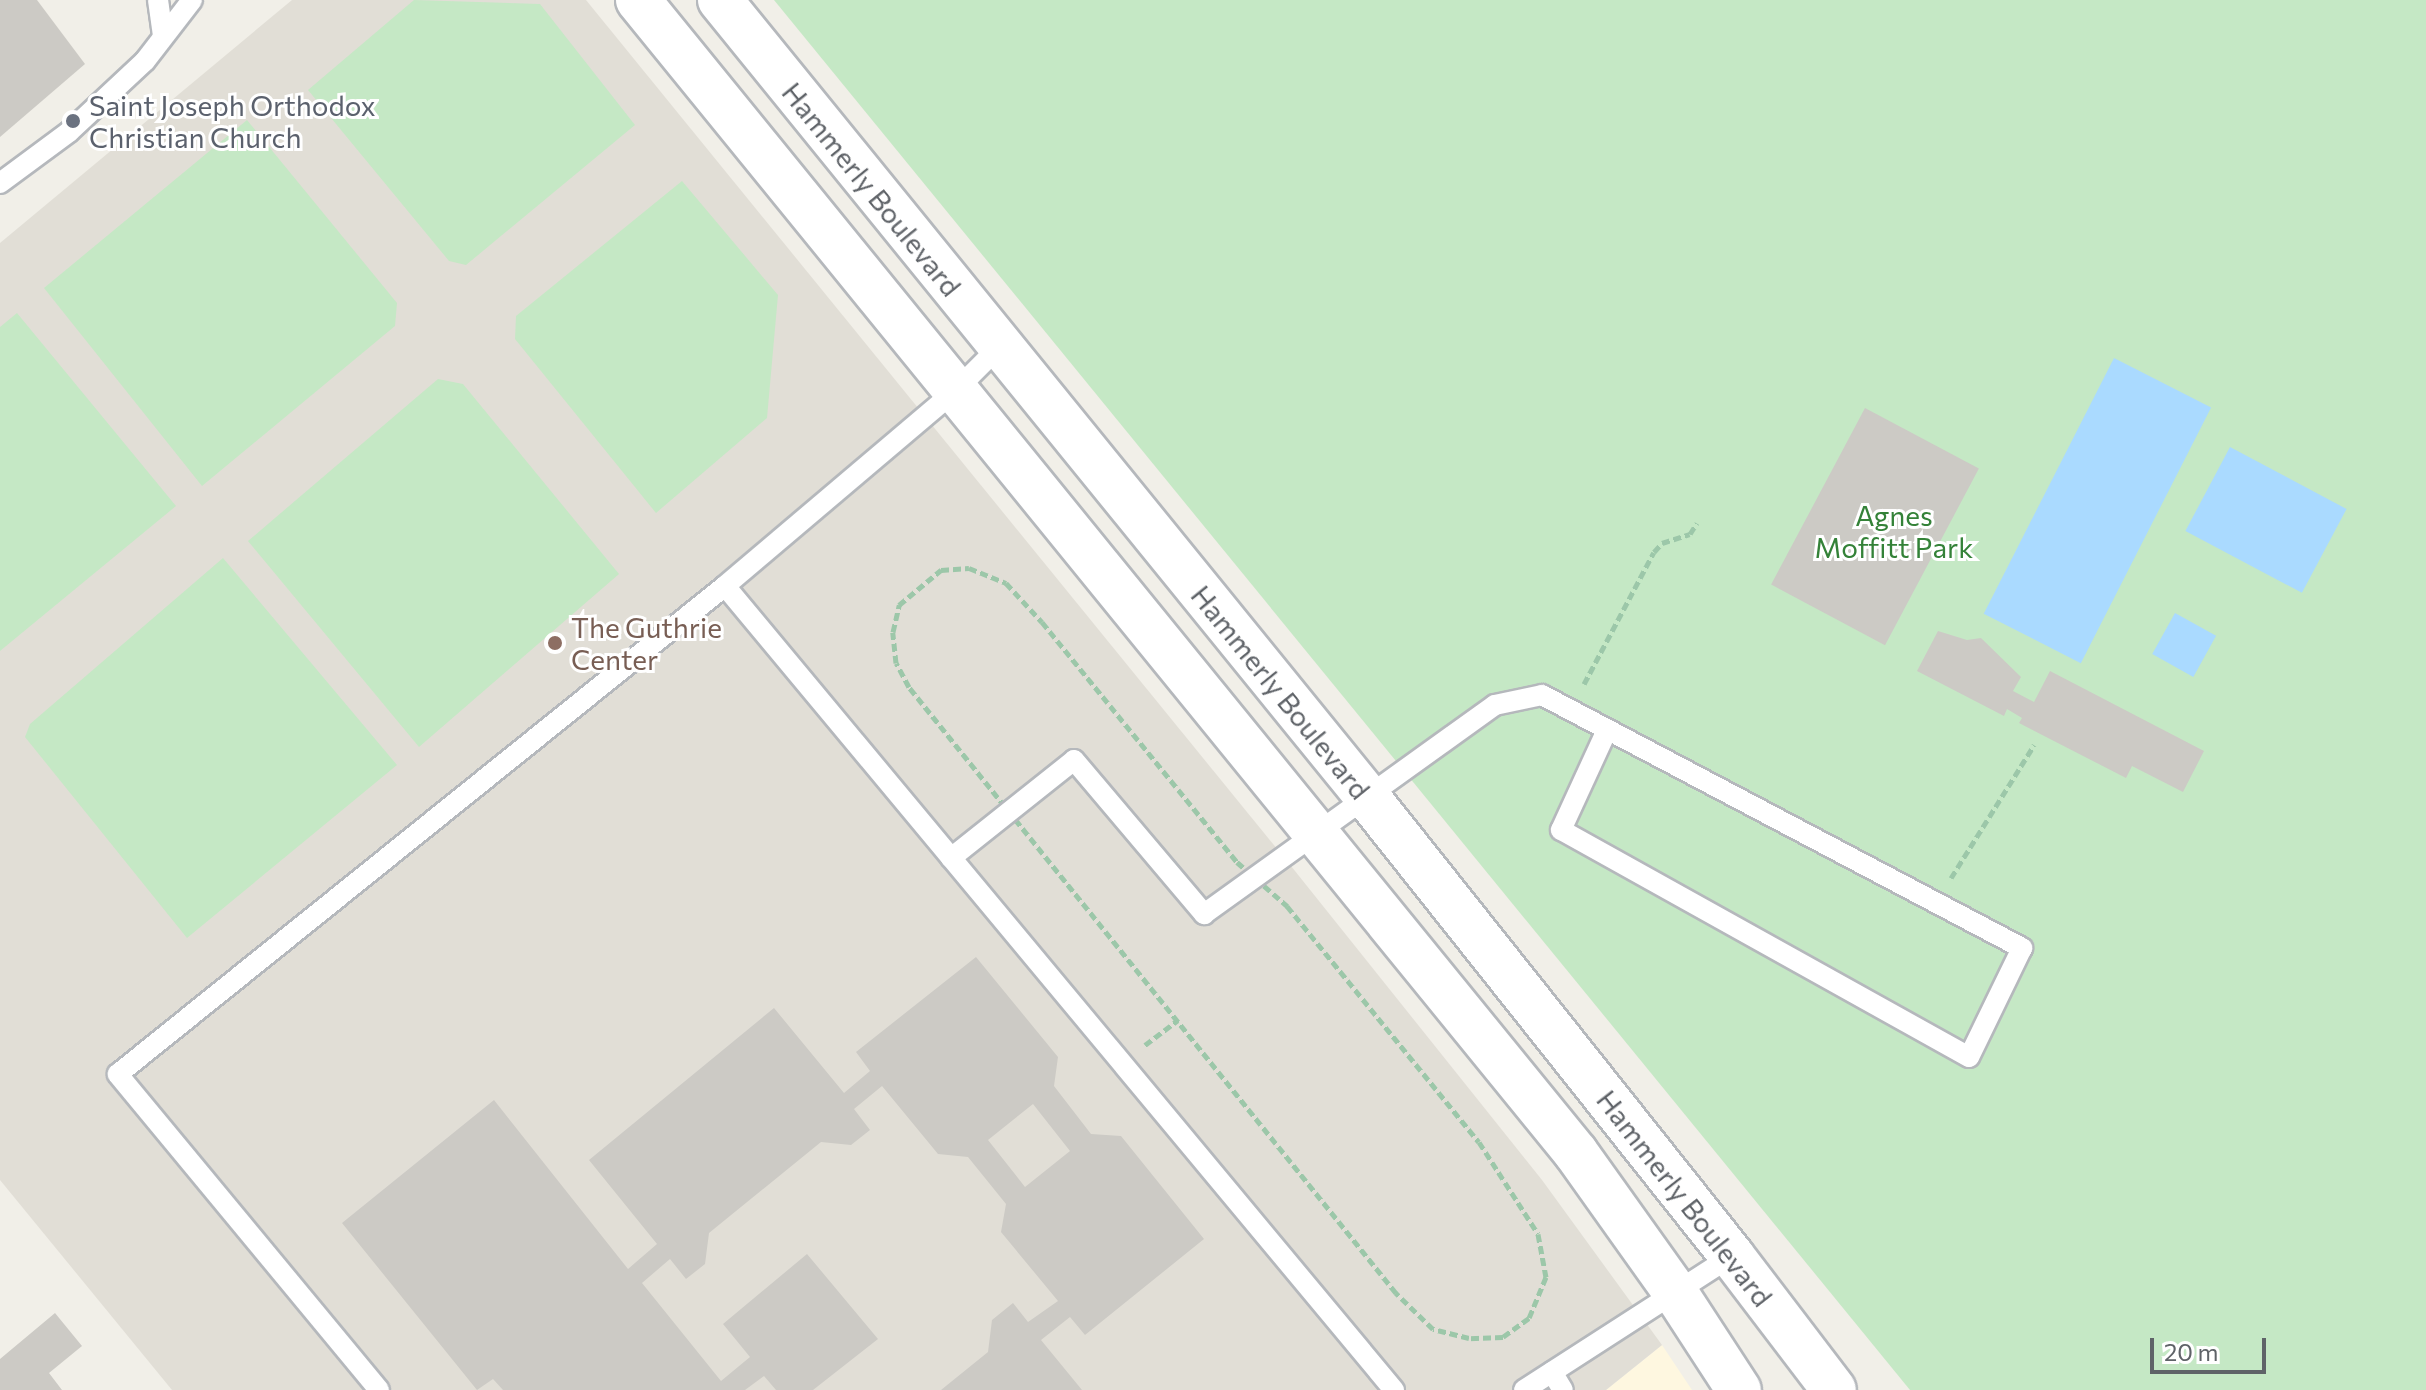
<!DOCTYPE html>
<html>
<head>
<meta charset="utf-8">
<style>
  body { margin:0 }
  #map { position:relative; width:2426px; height:1390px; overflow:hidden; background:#f1efe8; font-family:Commissioner,sans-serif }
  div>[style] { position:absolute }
  .commercial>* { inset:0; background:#fef7e0 }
  .education>* { inset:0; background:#e1ded6 }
  .green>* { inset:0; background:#c5e8c5 }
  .water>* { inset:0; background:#aadaff; transform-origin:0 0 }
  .building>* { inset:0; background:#cccac5; transform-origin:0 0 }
  .path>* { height:5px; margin-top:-2.5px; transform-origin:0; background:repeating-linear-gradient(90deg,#9cc7a9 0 8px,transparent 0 12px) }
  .roads { filter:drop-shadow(2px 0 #b5b8bc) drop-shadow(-2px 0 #b5b8bc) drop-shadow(0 2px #b5b8bc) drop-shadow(0 -2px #b5b8bc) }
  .lane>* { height:20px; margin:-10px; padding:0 10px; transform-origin:10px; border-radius:10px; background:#fff }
  .secondary>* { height:44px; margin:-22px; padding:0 22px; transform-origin:22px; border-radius:22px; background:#fff }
  .dots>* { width:22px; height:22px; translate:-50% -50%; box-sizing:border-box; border:4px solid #fff; border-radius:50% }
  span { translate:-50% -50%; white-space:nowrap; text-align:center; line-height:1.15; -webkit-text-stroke:6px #fff; paint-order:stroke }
  .worship-label { font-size:28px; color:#5b616d }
  .left { translate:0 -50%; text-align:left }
  .street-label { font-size:28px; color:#5f6368 }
  .park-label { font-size:28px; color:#348238 }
  .education-label { font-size:28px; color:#785e54 }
  .scale { position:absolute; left:2150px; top:1338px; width:116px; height:36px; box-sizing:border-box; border:4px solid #5f6368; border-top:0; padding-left:10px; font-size:24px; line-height:28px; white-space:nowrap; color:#5f6368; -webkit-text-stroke:6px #fff; paint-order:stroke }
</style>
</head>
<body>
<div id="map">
  <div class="commercial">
    <div style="clip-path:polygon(1662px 1345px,1692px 1390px,1606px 1390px)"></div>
  </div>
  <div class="education">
    <div style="clip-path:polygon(292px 0,586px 0,1295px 871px,1542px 1180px,1662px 1345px,1606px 1390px,172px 1390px,0 1180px,0 243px)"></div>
  </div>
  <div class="green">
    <div style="clip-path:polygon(414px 0,540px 4px,635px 125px,466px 265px,449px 261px,308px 90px)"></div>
    <div style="clip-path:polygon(774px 0,2426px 0,2426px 1390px,1910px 1390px)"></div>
    <div style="clip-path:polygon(247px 120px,397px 303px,395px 326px,202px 486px,44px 288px)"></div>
    <div style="clip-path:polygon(682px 181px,778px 295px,767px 418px,656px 513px,515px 339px,516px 316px)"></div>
    <div style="clip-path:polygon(17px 313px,176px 506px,0 651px,0 327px)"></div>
    <div style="clip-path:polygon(438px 379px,463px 384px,619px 574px,419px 747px,248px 541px)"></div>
    <div style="clip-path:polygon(223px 558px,397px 765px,187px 938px,25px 737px,30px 724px)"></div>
  </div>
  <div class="water">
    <div style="left:2114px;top:358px;width:109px;height:287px;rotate:27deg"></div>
    <div style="left:2230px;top:447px;width:132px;height:95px;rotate:28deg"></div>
    <div style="left:2175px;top:613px;width:47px;height:47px;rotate:29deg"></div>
  </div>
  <div class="building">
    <div style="clip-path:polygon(0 0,37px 0,85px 64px,0 137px)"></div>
    <div style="left:1865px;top:408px;width:129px;height:200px;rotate:28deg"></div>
    <div style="clip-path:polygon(1938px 631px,1967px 640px,1981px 638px,2021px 677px,2013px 691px,2034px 702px,2050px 671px,2204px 751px,2183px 792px,2132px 766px,2126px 778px,2019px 723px,2022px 718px,2007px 709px,2004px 716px,1917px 671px)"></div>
    <div style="clip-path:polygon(evenodd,976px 957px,1058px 1057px,1054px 1086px,1091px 1134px,1121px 1136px,1204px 1239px,1085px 1335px,1070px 1317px,1041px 1340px,1082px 1390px,941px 1390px,988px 1352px,992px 1320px,1013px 1303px,1028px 1322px,1058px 1301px,1001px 1232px,1006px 1204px,968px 1157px,938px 1154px,882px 1086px,854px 1109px,870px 1130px,851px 1145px,821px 1142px,709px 1233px,705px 1264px,686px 1279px,670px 1259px,642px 1283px,721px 1381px,750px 1357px,723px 1324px,807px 1254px,878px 1339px,813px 1390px,776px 1390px,764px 1376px,745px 1390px,503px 1390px,493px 1379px,477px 1390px,342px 1223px,494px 1100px,628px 1269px,657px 1244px,589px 1160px,774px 1008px,844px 1093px,870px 1071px,856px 1052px,976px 957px,1033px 1104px,1070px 1151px,1025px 1187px,988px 1140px,1033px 1104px)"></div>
    <div style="clip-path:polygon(55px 1313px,82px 1346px,49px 1373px,62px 1390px,0 1390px,0 1359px)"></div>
  </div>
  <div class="path">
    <div style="left:969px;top:568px;width:40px;rotate:22deg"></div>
    <div style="left:1006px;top:583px;width:53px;rotate:47.3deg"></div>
    <div style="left:1042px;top:622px;width:309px;rotate:50.9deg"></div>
    <div style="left:1237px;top:862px;width:67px;rotate:41.3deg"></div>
    <div style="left:1287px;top:906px;width:304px;rotate:50.9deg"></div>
    <div style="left:1479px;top:1142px;width:109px;rotate:57.3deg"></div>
    <div style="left:1538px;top:1234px;width:44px;rotate:79.5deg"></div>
    <div style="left:1546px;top:1277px;width:44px;rotate:112.5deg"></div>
    <div style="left:1529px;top:1318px;width:32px;rotate:144deg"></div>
    <div style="left:1503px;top:1337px;width:34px;rotate:178deg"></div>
    <div style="left:1469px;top:1338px;width:37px;rotate:-166deg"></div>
    <div style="left:1433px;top:1329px;width:52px;rotate:-135.8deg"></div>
    <div style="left:1396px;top:1293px;width:777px;rotate:-128.79deg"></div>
    <div style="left:909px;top:687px;width:27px;rotate:-118deg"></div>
    <div style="left:896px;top:663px;width:31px;rotate:-96deg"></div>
    <div style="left:893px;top:632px;width:28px;rotate:-77deg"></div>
    <div style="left:899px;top:605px;width:55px;rotate:-39.8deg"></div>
    <div style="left:941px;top:570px;width:28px;rotate:-4deg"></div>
    <div style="left:1584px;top:684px;width:149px;rotate:-62.1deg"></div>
    <div style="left:1654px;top:552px;width:12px;rotate:-48deg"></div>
    <div style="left:1662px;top:543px;width:29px;rotate:-18deg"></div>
    <div style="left:1690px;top:534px;width:13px;rotate:-58deg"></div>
    <div style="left:1951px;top:878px;width:157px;rotate:-58deg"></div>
    <div style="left:1145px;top:1045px;width:41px;rotate:-37.1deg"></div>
  </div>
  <div class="roads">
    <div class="lane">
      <div style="left:158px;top:0;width:36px;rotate:82deg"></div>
      <div style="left:0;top:183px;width:86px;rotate:-36.5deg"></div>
      <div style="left:69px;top:132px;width:104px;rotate:-43.1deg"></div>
      <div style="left:145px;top:61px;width:77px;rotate:-52.4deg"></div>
      <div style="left:725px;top:586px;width:303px;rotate:-40.3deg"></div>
      <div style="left:956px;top:390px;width:61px;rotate:-45deg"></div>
      <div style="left:951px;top:858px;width:157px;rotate:-38.5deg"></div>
      <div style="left:1074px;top:760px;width:202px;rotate:49.8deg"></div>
      <div style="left:1204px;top:914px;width:358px;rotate:-35.7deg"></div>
      <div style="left:1495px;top:705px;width:48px;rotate:-12deg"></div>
      <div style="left:1542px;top:695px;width:543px;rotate:27.79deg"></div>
      <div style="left:2022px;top:948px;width:121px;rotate:115.9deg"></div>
      <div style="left:1969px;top:1057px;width:467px;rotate:-150.9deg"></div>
      <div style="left:1561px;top:830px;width:110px;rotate:-65.3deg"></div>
      <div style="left:1552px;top:1372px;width:21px;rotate:59deg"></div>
      <div style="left:379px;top:1390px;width:410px;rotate:-129.6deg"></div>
      <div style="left:118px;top:1074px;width:779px;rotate:-38.8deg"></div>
      <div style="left:725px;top:586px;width:1046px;rotate:50.24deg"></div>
      <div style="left:1524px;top:1390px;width:247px;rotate:-32.8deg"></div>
    </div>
    <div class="secondary">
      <div style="left:638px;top:0;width:1486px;rotate:50.87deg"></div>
      <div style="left:1576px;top:1153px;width:171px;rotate:54.5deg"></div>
      <div style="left:1675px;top:1292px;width:117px;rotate:56.9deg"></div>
      <div style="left:720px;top:0;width:1028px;rotate:50.92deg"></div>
      <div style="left:1368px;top:798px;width:585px;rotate:51.52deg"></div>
      <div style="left:1732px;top:1256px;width:168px;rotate:52.7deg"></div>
    </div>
  </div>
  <div class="dots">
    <div style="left:73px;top:121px;background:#6b7280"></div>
    <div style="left:555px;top:643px;background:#8d6e63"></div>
  </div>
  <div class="worship-label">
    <span class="left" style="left:89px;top:121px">Saint Joseph Orthodox<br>Christian Church</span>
  </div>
  <div class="street-label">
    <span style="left:872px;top:189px;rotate:51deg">Hammerly Boulevard</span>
    <span style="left:1281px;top:692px;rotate:51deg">Hammerly Boulevard</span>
    <span style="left:1685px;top:1198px;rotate:52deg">Hammerly Boulevard</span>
  </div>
  <div class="park-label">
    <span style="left:1894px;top:531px">Agnes<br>Moffitt Park</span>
  </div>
  <div class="education-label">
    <span class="left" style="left:571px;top:643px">The Guthrie<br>Center</span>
  </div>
  <div class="scale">20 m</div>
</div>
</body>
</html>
